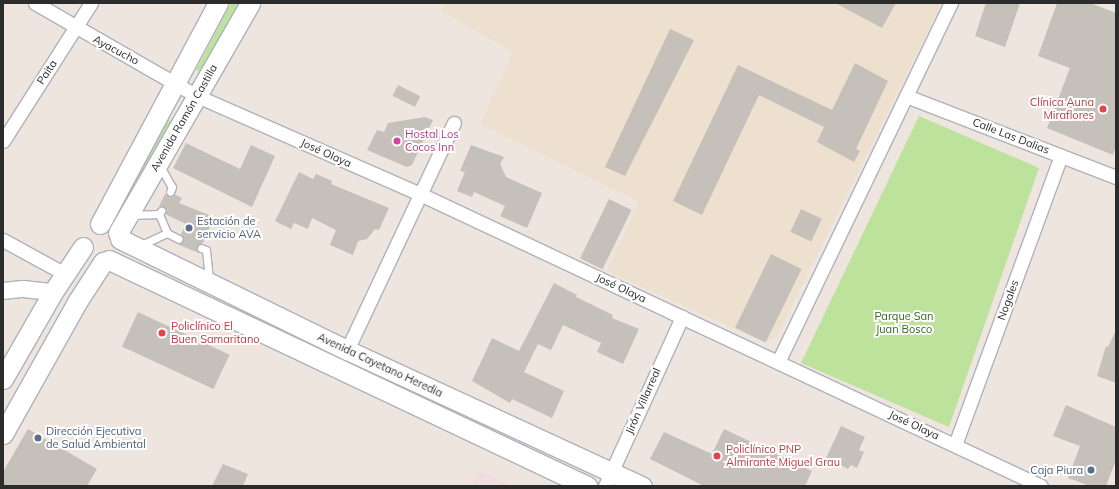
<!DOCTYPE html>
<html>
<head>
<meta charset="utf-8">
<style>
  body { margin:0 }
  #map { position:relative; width:1119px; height:489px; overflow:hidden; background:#ede5de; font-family:Mulish,sans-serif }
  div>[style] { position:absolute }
  .education>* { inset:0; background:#eee0ce }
  .medical>* { inset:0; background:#f3dce0 }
  .green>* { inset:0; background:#bce29c; transform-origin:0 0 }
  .building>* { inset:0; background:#c6c0ba; transform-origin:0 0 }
  .roads { filter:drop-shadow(1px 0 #aeb2bc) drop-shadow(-1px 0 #aeb2bc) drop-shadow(0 1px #aeb2bc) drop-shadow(0 -1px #aeb2bc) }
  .service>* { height:7px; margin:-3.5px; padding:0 3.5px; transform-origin:3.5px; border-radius:3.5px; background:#fff }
  .minor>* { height:13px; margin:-6.5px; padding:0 6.5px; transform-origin:6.5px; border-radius:6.5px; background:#fff }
  .tertiary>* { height:16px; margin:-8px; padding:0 8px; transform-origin:8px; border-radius:8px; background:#fff }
  .secondary>* { height:19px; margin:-9.5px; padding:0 9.5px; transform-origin:9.5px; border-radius:9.5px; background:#fff }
  .dots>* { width:11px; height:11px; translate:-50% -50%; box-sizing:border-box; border:2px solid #fff; border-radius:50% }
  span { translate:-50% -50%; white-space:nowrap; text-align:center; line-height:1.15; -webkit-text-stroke:4px #fff; paint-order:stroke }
  .street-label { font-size:11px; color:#2c2c2c }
  .health-label { font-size:11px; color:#be3a42 }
  .right { translate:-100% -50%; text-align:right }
  .left { translate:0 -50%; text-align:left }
  .hotel-label { font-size:11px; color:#b23c85 }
  .service-label { font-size:11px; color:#4e5e75 }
  .park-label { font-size:11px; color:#35681c }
  .frame { position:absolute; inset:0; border:4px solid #2c2c2c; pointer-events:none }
</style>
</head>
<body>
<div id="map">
  <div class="education">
    <div style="clip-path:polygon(445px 3px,942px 3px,777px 336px,764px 342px,607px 271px,639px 202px,480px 124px,513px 52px,441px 11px)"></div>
  </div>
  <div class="medical">
    <div style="clip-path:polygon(479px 470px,511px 486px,471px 486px)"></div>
  </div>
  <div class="green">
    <div style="clip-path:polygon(231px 3px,240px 3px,202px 73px,196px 70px)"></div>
    <div style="clip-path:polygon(919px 116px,1039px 168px,949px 427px,801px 363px)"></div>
    <div style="left:167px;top:119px;width:6px;height:72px;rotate:31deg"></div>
  </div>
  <div class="building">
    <div style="clip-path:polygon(835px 3px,896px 3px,882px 28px)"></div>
    <div style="clip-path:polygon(986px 3px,1020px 3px,1005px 47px,975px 36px)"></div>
    <div style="clip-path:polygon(1057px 3px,1090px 3px,1116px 13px,1116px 146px,1113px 155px,1047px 128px,1070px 68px,1038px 56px)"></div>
    <div style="clip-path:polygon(670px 29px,694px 40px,625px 176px,605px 167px)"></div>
    <div style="clip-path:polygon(855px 63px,888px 81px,856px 149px,860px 151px,854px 162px,817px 142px,824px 127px,759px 95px,702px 215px,673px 201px,738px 65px,832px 110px)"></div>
    <div style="left:398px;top:85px;width:25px;height:12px;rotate:27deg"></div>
    <div style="clip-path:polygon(425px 117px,433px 120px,412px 165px,407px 167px,367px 150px,377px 130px,384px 132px,388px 123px)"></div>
    <div style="clip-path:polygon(186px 143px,240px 169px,251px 145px,275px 156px,252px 207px,173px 168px)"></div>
    <div style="clip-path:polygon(471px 145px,504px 157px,500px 164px,506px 177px,542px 193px,527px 228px,500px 216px,505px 206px,474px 192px,472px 197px,457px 191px,465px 172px,460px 171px)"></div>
    <div style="clip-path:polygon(299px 172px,313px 179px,316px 174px,332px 181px,331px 184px,389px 208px,379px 230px,375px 229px,367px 239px,358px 241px,353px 255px,330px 245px,336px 230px,312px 218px,308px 229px,294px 223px,291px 229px,275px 221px)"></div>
    <div style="clip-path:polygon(165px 194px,170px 197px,174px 194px,182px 198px,179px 203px,214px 217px,203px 243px,197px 246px,199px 253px,177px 244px,184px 241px,181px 234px,186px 224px,165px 214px,165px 208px,159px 206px)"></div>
    <div style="left:609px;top:199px;width:25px;height:66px;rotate:26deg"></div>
    <div style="left:801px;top:209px;width:23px;height:25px;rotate:25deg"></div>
    <div style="left:771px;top:254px;width:34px;height:82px;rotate:26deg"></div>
    <div style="clip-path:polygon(554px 283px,577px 295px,576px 297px,613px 315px,612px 318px,639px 329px,623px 364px,597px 352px,601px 343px,563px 325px,551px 350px,538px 344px,524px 372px,564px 391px,552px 418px,512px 399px,510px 403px,472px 381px,492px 338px,519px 351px)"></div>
    <div style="left:138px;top:312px;width:101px;height:38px;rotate:25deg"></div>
    <div style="clip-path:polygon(1116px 330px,1116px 383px,1097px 376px,1106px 346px,1108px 347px)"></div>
    <div style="clip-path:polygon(1066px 405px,1116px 427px,1116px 460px,1106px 486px,1090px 486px,1068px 478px,1080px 446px,1053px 436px)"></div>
    <div style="clip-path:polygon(841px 426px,865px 437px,859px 450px,864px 452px,857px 468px,851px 465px,848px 469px,826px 458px)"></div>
    <div style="clip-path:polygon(28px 429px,97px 469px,87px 486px,3px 486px,3px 472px)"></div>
    <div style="clip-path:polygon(724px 429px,812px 471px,805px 486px,704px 486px,650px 459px,664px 432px,712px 454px)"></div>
    <div style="clip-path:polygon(223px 464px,248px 474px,243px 486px,212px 486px)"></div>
  </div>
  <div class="roads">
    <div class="service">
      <div style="left:159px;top:164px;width:26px;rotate:61deg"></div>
      <div style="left:172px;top:187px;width:5px;rotate:112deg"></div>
      <div style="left:159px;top:214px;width:21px;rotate:67deg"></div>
      <div style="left:131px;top:215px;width:28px;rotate:-2deg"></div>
      <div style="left:159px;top:214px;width:4px;rotate:-56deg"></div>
      <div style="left:139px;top:246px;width:31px;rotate:-25deg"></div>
      <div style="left:167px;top:233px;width:13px;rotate:27deg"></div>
      <div style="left:201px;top:248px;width:5px;rotate:22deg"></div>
      <div style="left:206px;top:250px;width:30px;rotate:84deg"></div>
    </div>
    <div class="minor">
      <div style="left:35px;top:3px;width:187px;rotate:29.9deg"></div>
      <div style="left:197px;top:96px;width:244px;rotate:23.7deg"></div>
      <div style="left:420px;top:194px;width:686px;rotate:25.18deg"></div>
      <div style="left:906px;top:96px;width:225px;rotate:21.1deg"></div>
      <div style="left:3px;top:141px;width:164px;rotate:-57.5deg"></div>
      <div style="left:3px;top:240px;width:71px;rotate:28.7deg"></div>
      <div style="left:347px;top:350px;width:251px;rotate:-64.8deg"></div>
      <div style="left:778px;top:362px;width:399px;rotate:-64.3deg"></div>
      <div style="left:955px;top:445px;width:308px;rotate:-69.9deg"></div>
      <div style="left:605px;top:486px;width:186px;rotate:-65.5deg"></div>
    </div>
    <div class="tertiary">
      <div style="left:3px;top:291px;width:20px;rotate:-6deg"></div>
      <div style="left:23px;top:289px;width:30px;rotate:6deg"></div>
    </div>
    <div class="secondary">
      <div style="left:100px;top:224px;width:251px;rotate:-61.9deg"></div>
      <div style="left:118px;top:233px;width:265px;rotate:-60.1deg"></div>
      <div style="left:120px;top:239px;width:253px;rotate:26.1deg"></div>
      <div style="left:347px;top:350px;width:325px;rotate:24.8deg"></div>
      <div style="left:109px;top:260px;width:529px;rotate:25.3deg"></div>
      <div style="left:3px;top:379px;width:100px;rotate:-60.1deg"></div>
      <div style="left:53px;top:292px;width:54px;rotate:-56.3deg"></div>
      <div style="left:3px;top:434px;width:151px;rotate:-60.7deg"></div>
      <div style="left:77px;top:302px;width:48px;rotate:-57deg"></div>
    </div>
  </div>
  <div class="dots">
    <div style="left:1103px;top:109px;background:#e0444e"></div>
    <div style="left:397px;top:141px;background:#d1479c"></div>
    <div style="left:189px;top:228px;background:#5c6f8a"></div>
    <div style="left:162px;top:333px;background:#e0444e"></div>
    <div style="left:38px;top:438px;background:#5c6f8a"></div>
    <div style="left:717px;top:456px;background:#e0444e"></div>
    <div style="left:1091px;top:470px;background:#5c6f8a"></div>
  </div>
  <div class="street-label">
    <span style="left:116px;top:50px;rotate:28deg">Ayacucho</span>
    <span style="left:47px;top:72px;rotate:-57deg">Paita</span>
    <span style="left:184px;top:118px;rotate:-60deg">Avenida Ramón Castilla</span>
    <span style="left:1011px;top:136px;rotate:21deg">Calle Las Dalias</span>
    <span style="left:326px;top:153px;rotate:24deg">José Olaya</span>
    <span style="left:621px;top:288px;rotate:25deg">José Olaya</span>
    <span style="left:1008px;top:300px;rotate:-70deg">Nogales</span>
    <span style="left:380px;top:365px;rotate:25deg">Avenida Cayetano Heredia</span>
    <span style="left:643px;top:401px;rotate:-66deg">Jirón Villarreal</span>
    <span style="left:914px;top:425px;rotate:25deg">José Olaya</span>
  </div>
  <div class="health-label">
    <span class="right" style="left:1094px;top:109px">Clínica Auna<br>Miraflores</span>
    <span class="left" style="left:171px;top:333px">Policlínico El<br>Buen Samaritano</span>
    <span class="left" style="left:726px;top:456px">Policlínico PNP<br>Almirante Miguel Grau</span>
  </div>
  <div class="hotel-label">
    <span class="left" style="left:405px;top:141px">Hostal Los<br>Cocos Inn</span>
  </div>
  <div class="service-label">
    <span class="left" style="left:197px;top:228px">Estación de<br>servicio AVA</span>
    <span class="left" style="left:46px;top:438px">Dirección Ejecutiva<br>de Salud Ambiental</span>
    <span class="right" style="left:1083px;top:470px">Caja Piura</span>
  </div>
  <div class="park-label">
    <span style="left:904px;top:323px">Parque San<br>Juan Bosco</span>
  </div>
  <div class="frame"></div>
</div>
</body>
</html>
